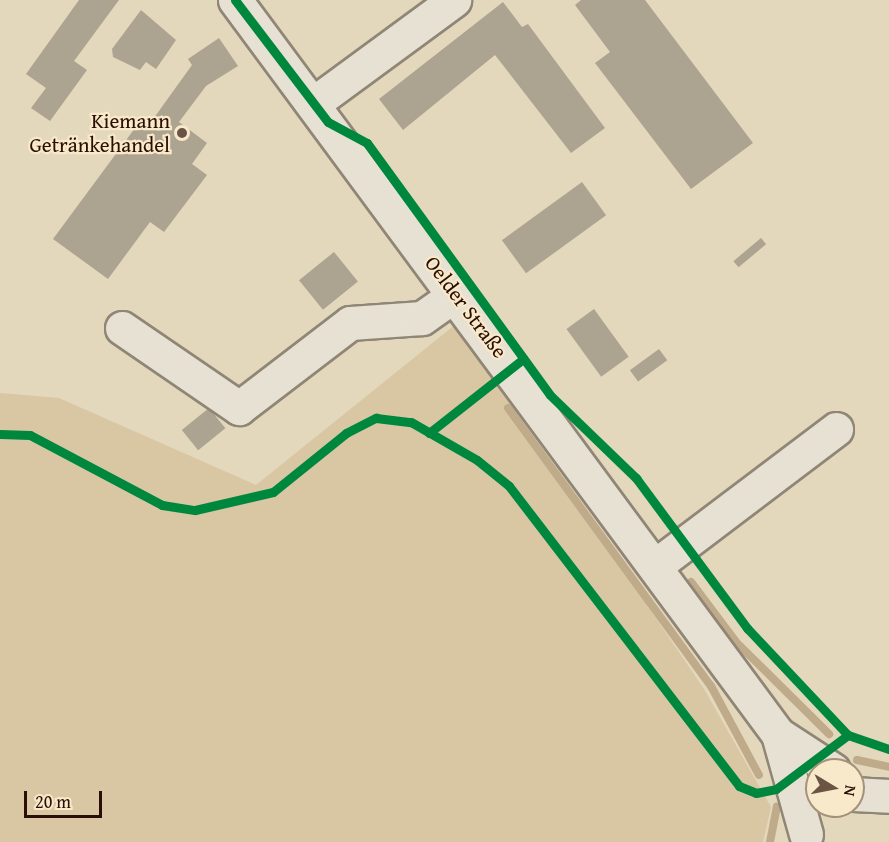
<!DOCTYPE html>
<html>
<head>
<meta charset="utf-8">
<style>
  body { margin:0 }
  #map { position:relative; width:889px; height:842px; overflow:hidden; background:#e3d7bc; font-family:"Gentium Book Plus",serif }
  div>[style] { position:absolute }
  .green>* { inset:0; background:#d9c7a3 }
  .stream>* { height:8px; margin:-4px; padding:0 4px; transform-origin:4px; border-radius:4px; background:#bfaa89 }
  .building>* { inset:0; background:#ada391; transform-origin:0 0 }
  .roads { filter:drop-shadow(2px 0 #908676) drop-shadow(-2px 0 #908676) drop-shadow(0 2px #908676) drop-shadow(0 -2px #908676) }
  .minor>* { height:33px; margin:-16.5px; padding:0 16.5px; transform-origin:16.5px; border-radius:16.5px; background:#e7e1d4 }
  .cycleway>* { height:9px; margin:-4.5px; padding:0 4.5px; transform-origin:4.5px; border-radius:4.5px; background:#00873e }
  .dots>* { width:16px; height:16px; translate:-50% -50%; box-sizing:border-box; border:3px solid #f7e9c9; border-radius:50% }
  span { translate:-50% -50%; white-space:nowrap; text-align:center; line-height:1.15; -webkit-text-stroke:4.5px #f7e9c9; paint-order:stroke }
  .poi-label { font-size:21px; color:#2b0e03 }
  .right { translate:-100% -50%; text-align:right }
  .street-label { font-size:21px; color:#2b0e03 }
  .north { position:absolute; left:805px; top:758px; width:60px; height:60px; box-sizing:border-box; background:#f7e9c9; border:2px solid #a5917a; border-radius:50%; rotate:100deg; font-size:16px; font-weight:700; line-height:24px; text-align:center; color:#2b0e03 }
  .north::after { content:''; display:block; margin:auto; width:21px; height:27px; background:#6b5444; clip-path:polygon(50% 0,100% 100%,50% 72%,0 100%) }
  .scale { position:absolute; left:24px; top:791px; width:78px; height:27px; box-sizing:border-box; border:3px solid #2b0e03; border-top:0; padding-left:8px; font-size:18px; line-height:21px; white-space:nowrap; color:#2b0e03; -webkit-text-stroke:4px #f7e9c9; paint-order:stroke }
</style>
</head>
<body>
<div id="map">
  <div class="green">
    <div style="clip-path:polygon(456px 324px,704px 689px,771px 807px,763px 842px,0 842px,0 393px,59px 398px,256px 485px)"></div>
  </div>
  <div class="stream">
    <div style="left:508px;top:408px;width:344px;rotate:53.9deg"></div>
    <div style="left:711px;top:686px;width:101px;rotate:61.7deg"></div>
    <div style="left:691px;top:582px;width:75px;rotate:53.1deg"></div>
    <div style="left:736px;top:642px;width:131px;rotate:44.7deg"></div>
    <div style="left:857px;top:760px;width:33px;rotate:12deg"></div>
    <div style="left:770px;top:842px;width:36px;rotate:-79deg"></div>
  </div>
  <div class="building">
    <div style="clip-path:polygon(79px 0,119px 0,74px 61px,87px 70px,50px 121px,31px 108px,46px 88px,26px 74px)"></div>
    <div style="clip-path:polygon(581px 0,645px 0,753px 143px,691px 189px,595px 63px,610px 52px,575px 5px)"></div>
    <div style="clip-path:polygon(503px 2px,522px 27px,528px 24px,605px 128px,571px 153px,495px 55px,403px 130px,379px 99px)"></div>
    <div style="clip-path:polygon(141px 10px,176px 40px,156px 69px,146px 62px,140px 70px,113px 57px,112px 49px)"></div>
    <div style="clip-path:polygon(219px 38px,238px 66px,206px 86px,179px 122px,207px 143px,192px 164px,207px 175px,164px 232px,150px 222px,108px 279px,53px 239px,138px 124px,146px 129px,192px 65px,188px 59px)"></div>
    <div style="left:582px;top:182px;width:41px;height:99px;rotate:54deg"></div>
    <div style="left:761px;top:238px;width:8px;height:36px;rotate:50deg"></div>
    <div style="left:334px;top:252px;width:38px;height:45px;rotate:51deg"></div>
    <div style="left:594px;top:309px;width:59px;height:34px;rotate:54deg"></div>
    <div style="left:659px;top:349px;width:14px;height:36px;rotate:54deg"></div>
    <div style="left:209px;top:408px;width:26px;height:35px;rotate:51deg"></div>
  </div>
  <div class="roads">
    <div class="minor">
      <div style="left:235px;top:0;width:913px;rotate:53.51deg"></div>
      <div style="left:778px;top:734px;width:104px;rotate:74.4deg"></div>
      <div style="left:314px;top:103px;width:174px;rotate:-36.3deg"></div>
      <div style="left:122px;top:328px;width:142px;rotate:34.4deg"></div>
      <div style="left:239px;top:408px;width:140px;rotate:-37.4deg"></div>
      <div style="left:350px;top:323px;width:72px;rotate:-4deg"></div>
      <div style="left:422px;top:318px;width:42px;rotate:-35.2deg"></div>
      <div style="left:655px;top:566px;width:227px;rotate:-37.1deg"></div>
      <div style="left:778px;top:734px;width:66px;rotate:33.2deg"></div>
      <div style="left:853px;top:794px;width:36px;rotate:3deg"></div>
    </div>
  </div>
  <div class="cycleway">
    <div style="left:235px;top:0;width:153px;rotate:52.7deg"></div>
    <div style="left:328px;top:122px;width:44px;rotate:28.3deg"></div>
    <div style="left:367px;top:143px;width:311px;rotate:54deg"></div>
    <div style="left:550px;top:395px;width:120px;rotate:44deg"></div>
    <div style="left:636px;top:478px;width:187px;rotate:53.5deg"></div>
    <div style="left:747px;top:628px;width:147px;rotate:46.7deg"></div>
    <div style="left:848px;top:735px;width:43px;rotate:18.9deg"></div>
    <div style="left:429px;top:433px;width:120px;rotate:-38.2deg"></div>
    <div style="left:0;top:434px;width:30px;rotate:2deg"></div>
    <div style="left:30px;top:435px;width:149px;rotate:27.9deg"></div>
    <div style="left:162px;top:505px;width:33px;rotate:9deg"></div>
    <div style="left:195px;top:510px;width:80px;rotate:-13deg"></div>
    <div style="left:273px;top:492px;width:94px;rotate:-38.9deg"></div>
    <div style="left:346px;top:433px;width:34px;rotate:-27deg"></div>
    <div style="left:376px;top:418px;width:35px;rotate:7deg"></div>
    <div style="left:411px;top:422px;width:76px;rotate:29.9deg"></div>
    <div style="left:477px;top:460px;width:41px;rotate:39.1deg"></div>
    <div style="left:509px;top:486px;width:378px;rotate:52.5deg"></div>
    <div style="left:739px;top:786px;width:18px;rotate:22deg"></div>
    <div style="left:756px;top:793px;width:20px;rotate:-11deg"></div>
    <div style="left:776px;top:789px;width:90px;rotate:-36.9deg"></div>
  </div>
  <div class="dots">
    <div style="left:182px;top:133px;background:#6b5444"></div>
  </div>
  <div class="poi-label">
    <span class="right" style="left:170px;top:133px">Kiemann<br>Getränkehandel</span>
  </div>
  <div class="street-label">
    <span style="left:466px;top:307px;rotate:53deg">Oelder Straße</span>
  </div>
  <div class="north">N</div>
  <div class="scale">20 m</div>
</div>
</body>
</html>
